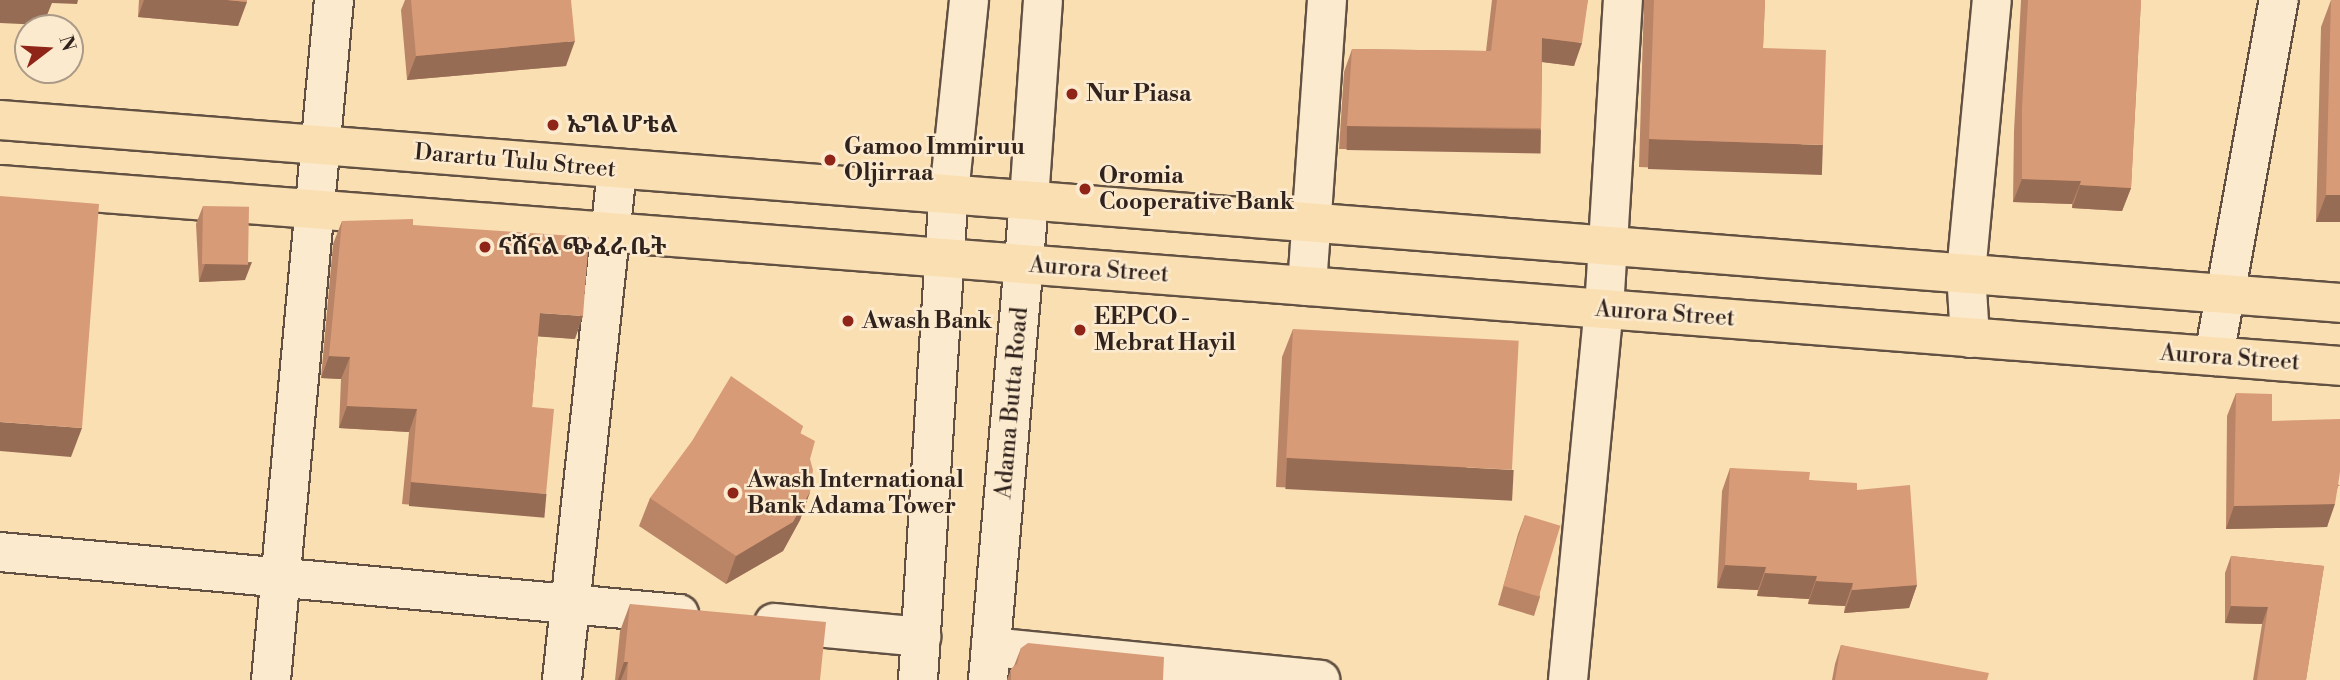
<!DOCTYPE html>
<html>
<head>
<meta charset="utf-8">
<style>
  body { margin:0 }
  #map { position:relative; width:2340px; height:680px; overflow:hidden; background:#fadfb3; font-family:"Libre Bodoni","Noto Serif Ethiopic",serif }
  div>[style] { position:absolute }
  .roads { filter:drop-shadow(2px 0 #625142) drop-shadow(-2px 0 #625142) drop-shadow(0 2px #625142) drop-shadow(0 -2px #625142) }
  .minor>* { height:38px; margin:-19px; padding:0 19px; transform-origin:19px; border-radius:19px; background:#fceace }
  .major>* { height:38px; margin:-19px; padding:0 19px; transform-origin:19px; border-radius:19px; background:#fadfb3 }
  .wall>* { inset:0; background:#ba8567 }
  .shaded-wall>* { inset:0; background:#976c54; transform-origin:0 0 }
  .building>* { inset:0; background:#d89b78; transform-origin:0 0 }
  .dots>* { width:19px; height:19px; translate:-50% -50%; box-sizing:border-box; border:4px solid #fceace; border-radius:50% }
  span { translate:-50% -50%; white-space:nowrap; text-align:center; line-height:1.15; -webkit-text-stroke:5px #fceace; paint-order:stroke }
  .poi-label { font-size:23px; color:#30221d; font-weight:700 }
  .left { translate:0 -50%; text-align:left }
  .street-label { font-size:23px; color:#30221d }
  .north { position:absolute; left:14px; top:14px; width:70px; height:70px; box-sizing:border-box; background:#fceace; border:2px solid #aa9a87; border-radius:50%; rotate:73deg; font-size:19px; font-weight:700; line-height:28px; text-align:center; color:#30221d }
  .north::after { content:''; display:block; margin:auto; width:24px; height:32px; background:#8f2418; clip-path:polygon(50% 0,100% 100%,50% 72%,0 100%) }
</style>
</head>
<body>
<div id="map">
  <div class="roads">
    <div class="minor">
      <div style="left:1307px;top:286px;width:287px;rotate:-86deg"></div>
      <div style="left:1970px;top:338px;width:65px;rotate:-93.5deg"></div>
      <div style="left:1966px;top:273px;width:274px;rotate:-84.6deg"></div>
      <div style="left:2214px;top:356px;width:362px;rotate:-79.7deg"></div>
      <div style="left:0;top:552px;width:682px;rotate:5.22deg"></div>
      <div style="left:774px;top:623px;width:148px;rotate:5.4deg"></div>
      <div style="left:991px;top:647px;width:331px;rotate:5.7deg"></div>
      <div style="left:271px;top:680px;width:683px;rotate:-84.71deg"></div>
      <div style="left:562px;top:680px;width:513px;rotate:-83.84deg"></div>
      <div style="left:918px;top:680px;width:487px;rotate:-86.4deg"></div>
      <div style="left:949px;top:194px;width:195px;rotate:-84.1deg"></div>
      <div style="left:988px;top:680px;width:482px;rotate:-85.1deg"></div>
      <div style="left:1029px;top:200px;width:200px;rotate:-86deg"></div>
      <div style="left:1568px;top:680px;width:373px;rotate:-84.5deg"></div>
      <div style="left:1604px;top:309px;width:310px;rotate:-86.5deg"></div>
    </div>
    <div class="major">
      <div style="left:0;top:120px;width:2347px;rotate:4.47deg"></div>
      <div style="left:0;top:185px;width:2347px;rotate:4.42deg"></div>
    </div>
  </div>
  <div class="wall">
    <div style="clip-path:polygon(139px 0,247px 0,238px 26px,138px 17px)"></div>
    <div style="clip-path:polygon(405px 0,571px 0,566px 66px,407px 80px,401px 10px)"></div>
    <div style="clip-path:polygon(1492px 0,1588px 0,1574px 66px,1542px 62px,1541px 128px,1532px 151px,1339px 149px,1344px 72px,1352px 49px,1486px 51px)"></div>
    <div style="clip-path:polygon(1644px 0,1765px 0,1763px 48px,1813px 174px,1639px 167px)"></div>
    <div style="clip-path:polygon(2021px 0,2141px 0,2131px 188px,2122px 211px,2072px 208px,2072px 204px,2013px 202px,2014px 131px)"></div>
    <div style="clip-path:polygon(2331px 0,2340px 0,2340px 222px,2316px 222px,2321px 27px)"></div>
    <div style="clip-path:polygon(203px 206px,245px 280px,199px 282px,196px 224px)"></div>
    <div style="clip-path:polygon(342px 221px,413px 225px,575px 339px,538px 336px,532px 407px,538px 516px,402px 504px,409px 432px,339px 428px,341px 379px,321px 378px,333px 244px)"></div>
    <div style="clip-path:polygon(1293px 329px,1504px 497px,1276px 487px,1282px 357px)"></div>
    <div style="clip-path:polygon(2236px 393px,2272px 421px,2340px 486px,2338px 486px,2327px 527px,2226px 529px,2227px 416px)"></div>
    <div style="clip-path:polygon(803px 426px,800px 434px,810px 459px,810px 492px,800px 520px,783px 551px,726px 584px,639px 526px,650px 498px)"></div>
    <div style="clip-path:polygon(1730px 468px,1809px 480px,1857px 490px,1917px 585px,1909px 608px,1844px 613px,1845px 606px,1808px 604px,1809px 599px,1757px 596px,1758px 590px,1717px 588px,1722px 491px)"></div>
    <div style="clip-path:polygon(1525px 515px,1540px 597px,1534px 616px,1498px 605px,1518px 534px)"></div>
    <div style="clip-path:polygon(2231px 556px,2324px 566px,2306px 680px,2253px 680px,2262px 624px,2225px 623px,2225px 573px)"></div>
    <div style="clip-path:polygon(630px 604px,820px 680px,615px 680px,620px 631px)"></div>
    <div style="clip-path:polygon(1841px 645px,1987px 680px,1832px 680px,1835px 664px)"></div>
    <div style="clip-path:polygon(1021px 648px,1163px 680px,1007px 680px,1011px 669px,1014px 666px)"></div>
  </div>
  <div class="shaded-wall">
    <div style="clip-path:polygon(0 0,78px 0,77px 4px,52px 3px,43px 25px,0 23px)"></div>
    <div style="clip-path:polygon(144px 0,227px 0,247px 2px,238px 26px,138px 17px)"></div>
    <div style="clip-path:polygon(1542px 38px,1582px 43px,1574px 66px,1534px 61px)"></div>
    <div style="clip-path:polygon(575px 41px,566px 66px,407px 80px,416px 56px)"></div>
    <div style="left:1347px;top:126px;width:194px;height:24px;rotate:1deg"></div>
    <div style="left:1649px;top:139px;width:174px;height:30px;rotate:2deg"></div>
    <div style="clip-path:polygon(2022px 179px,2081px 181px,2072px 204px,2013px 202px)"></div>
    <div style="clip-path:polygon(2080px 185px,2131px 188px,2122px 211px,2072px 208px)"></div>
    <div style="clip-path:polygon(2326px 195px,2340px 195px,2340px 222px,2316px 222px)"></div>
    <div style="clip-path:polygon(252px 262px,245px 280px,199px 282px,205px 264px)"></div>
    <div style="clip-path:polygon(540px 313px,583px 316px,575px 339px,532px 336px)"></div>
    <div style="clip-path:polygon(329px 356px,350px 357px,341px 379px,321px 378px)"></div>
    <div style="clip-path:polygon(347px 406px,417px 409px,409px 432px,339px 428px)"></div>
    <div style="clip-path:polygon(0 422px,82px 428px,71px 457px,0 451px)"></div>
    <div style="left:1287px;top:458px;width:227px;height:31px;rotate:3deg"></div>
    <div style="left:411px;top:482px;width:136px;height:24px;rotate:5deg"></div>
    <div style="clip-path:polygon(810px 492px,800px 520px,783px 551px,726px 584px,736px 556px)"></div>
    <div style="clip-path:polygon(2335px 504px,2327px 527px,2226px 529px,2234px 506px)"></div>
    <div style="clip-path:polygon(1725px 565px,1766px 567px,1758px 590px,1717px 588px)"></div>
    <div style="clip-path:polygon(1765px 573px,1817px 576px,1809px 599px,1757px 596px)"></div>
    <div style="clip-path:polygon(1816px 581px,1853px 583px,1845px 606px,1808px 604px)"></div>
    <div style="clip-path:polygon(1917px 585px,1909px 608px,1844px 613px,1852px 590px)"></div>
    <div style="clip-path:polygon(2231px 606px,2268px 607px,2262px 624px,2225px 623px)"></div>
    <div style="clip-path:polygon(624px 662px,628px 662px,621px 680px,618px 680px)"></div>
  </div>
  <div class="building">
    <div style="clip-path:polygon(227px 0,247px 0,247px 2px)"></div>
    <div style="clip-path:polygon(411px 0,571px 0,575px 41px,416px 56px)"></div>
    <div style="clip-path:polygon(1497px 0,1588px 0,1582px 43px,1542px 38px,1541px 128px,1347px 126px,1352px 49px,1491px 51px)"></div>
    <div style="clip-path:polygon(1654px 0,1765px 0,1763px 48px,1826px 50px,1823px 145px,1649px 139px)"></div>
    <div style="clip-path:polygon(2028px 0,2141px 0,2131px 188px,2080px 185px,2081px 181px,2022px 179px,2022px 108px)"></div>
    <div style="clip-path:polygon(2331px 0,2340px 0,2340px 195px,2326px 195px)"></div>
    <div style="clip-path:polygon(0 196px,99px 204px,82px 428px,0 422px)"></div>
    <div style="left:203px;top:206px;width:46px;height:58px;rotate:1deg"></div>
    <div style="clip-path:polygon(413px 219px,413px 225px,589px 237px,583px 316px,540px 313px,532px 407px,554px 409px,546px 494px,411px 482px,417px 409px,347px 406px,350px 357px,329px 356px,342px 221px)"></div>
    <div style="left:1293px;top:329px;width:226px;height:129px;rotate:3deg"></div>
    <div style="clip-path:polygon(731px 376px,803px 426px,800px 433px,815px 441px,810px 459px,813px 470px,810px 492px,793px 522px,736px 556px,650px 498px,692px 441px)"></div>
    <div style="clip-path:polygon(2236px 393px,2272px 394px,2272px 421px,2340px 419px,2340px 472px,2335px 504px,2234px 506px)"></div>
    <div style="clip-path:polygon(1730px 468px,1810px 472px,1809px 480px,1857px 483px,1857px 490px,1910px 485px,1917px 585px,1852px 590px,1853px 583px,1816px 581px,1817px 576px,1765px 573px,1766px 567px,1725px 565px)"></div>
    <div style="left:1525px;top:515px;width:37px;height:74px;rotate:17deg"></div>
    <div style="clip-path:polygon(2231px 556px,2324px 566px,2306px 680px,2257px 680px,2268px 607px,2231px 606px)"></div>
    <div style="clip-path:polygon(630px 604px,826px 622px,820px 680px,627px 680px,628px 662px,624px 662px)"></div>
    <div style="clip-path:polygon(1028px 643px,1164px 657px,1163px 680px,1011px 680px,1011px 669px,1017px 664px,1021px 648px)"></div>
    <div style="clip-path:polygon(1841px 645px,1989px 673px,1987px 680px,1835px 680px)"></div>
  </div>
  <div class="dots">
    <div style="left:1072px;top:94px;background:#8f2418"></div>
    <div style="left:553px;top:125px;background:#8f2418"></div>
    <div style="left:830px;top:160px;background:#8f2418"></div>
    <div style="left:1085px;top:189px;background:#8f2418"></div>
    <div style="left:485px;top:247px;background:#8f2418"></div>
    <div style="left:848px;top:321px;background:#8f2418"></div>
    <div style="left:1080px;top:330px;background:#8f2418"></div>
    <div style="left:733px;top:493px;background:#8f2418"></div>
  </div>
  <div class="poi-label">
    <span class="left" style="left:1086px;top:94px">Nur Piasa</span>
    <span class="left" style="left:567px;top:125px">ኤግል ሆቴል</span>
    <span class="left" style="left:844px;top:160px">Gamoo Immiruu<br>Oljirraa</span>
    <span class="left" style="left:1099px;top:189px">Oromia<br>Cooperative Bank</span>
    <span class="left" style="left:499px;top:247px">ናሽናል ጭፈራ ቤት</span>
    <span class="left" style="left:1094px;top:330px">EEPCO -<br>Mebrat Hayil</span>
    <span class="left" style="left:862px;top:321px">Awash Bank</span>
    <span class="left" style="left:747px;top:493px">Awash International<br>Bank Adama Tower</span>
  </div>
  <div class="street-label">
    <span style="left:515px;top:161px;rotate:5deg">Darartu Tulu Street</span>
    <span style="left:1099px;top:270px;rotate:4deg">Aurora Street</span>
    <span style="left:1665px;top:314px;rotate:4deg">Aurora Street</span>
    <span style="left:2230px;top:358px;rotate:4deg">Aurora Street</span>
    <span style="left:1012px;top:403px;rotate:-85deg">Adama Butta Road</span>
  </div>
  <div class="north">N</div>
</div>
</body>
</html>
